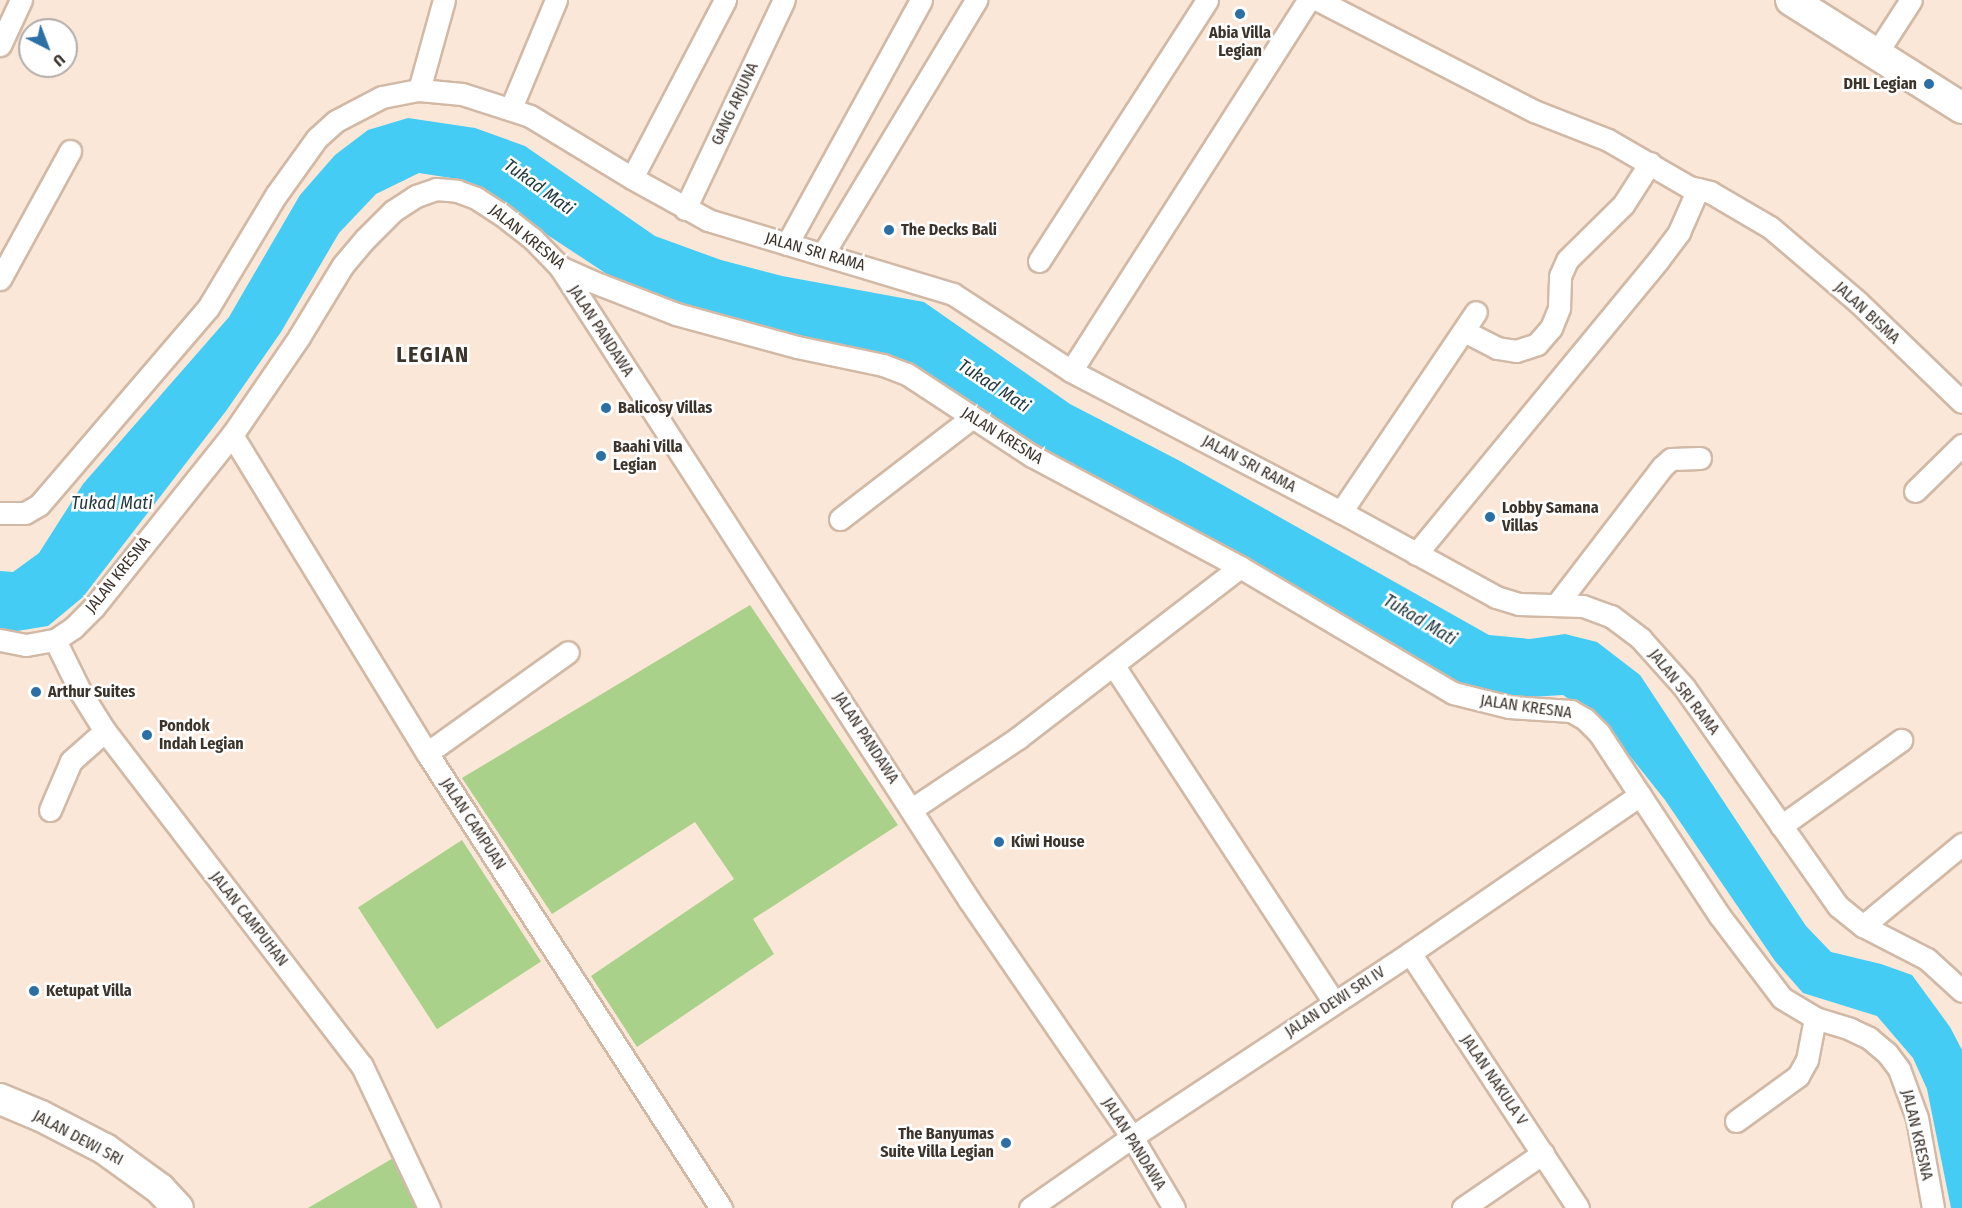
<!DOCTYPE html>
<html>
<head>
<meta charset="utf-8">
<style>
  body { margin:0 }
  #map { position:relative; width:1962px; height:1208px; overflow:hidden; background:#fbe7d7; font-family:"Fira Sans Condensed",sans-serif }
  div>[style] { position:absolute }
  .green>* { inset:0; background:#a9d18a; transform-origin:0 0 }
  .water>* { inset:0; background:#44ccf4 }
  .roads { filter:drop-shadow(2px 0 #d1b9a6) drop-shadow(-2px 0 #d1b9a6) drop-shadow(0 2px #d1b9a6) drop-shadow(0 -2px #d1b9a6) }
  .street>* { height:21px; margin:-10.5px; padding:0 10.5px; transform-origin:10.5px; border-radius:10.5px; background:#fff }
  .secondary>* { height:30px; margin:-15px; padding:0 15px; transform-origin:15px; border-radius:15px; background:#fff }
  .dots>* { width:16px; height:16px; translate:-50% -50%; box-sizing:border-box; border:3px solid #fff; border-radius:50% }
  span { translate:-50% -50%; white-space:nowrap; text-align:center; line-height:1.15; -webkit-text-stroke:5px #fff; paint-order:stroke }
  .poi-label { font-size:16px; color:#3c332b; font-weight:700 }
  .right { translate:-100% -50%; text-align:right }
  .left { translate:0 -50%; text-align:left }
  .street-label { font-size:16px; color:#3c332b }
  .water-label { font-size:18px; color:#1f363d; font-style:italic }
  .district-label { font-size:22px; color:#3c332b; font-weight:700; letter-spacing:1.5px }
  .north { position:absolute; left:18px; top:18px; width:60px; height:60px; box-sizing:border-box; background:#fff; border:2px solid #b1adaa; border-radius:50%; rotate:138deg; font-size:16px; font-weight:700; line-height:24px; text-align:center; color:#3c332b }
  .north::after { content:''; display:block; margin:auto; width:21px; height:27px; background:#2c6fa5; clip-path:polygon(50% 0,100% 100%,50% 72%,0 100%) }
</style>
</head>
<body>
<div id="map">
  <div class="green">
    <div style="clip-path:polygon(750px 605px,898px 825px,753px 919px,774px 954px,637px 1047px,591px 976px,734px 879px,695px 822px,552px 914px,462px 778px)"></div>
    <div style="left:462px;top:840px;width:145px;height:124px;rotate:57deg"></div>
    <div style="clip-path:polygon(395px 1157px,418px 1208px,308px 1208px)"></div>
  </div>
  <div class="water">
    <div style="clip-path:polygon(408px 118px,475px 128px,525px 146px,655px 236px,721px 260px,782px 276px,924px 302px,1070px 404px,1180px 461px,1489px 635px,1530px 639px,1565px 634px,1597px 642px,1640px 675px,1806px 926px,1831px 952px,1881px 964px,1912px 975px,1950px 1027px,1962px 1050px,1962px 1208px,1951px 1208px,1927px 1089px,1913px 1058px,1877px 1016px,1803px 993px,1775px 961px,1665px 800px,1603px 722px,1563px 695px,1515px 698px,1476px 695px,1054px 464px,926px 376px,872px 351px,774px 333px,673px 306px,619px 282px,464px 180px,419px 173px,376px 194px,339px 233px,281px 332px,226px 411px,83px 597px,48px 626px,11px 632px,0 629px,0 571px,13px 572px,39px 553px,83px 484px,229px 317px,300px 195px,335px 155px,368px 130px)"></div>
  </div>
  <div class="roads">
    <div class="street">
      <div style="left:1318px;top:0;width:243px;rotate:27.2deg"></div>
      <div style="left:1534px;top:111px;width:79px;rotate:21.4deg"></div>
      <div style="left:1608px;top:140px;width:94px;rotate:30.1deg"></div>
      <div style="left:1689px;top:187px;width:22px;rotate:13deg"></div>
      <div style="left:1710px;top:192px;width:69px;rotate:30.3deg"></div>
      <div style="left:1770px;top:227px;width:116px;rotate:40.4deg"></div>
      <div style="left:1858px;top:302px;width:144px;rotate:43.9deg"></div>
      <div style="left:0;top:45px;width:50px;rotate:-65deg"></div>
      <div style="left:1876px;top:54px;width:64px;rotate:-57.1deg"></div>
      <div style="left:419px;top:90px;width:93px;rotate:-74.5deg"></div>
      <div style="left:511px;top:108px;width:117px;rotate:-67.4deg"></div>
      <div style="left:632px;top:178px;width:201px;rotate:-62.4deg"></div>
      <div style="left:685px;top:209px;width:231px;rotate:-64.7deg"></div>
      <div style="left:787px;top:244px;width:278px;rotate:-61.2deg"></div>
      <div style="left:823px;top:254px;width:297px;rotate:-58.9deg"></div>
      <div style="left:1039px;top:261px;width:310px;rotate:-57.2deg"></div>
      <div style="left:560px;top:267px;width:754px;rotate:57.13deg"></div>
      <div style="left:969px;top:900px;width:288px;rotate:55.5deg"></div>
      <div style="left:1132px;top:1137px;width:82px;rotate:59.4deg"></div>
      <div style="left:0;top:279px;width:146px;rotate:-61.3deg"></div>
      <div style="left:1464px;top:331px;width:37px;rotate:27deg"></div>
      <div style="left:1497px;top:348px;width:19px;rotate:9deg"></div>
      <div style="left:1516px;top:351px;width:22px;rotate:-18deg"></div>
      <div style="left:1537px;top:344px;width:21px;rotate:-49deg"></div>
      <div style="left:1551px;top:328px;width:22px;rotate:-68deg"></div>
      <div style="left:1559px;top:308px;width:32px;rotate:-88deg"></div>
      <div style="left:1560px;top:276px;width:17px;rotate:-66deg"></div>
      <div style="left:1567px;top:260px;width:78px;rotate:-44.5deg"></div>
      <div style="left:1623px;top:205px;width:50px;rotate:-57.3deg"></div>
      <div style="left:1071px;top:371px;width:440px;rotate:-57.4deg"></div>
      <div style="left:232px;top:435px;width:373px;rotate:58.5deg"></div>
      <div style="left:427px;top:753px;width:542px;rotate:57.13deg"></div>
      <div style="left:1915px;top:491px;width:66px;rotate:-44.4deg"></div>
      <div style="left:1341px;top:512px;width:241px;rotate:-56deg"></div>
      <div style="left:0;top:513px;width:25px"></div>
      <div style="left:25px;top:513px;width:16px;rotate:-30deg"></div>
      <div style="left:39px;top:505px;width:260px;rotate:-49.4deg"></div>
      <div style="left:208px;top:308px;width:132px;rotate:-59deg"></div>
      <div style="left:276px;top:195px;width:70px;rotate:-54.3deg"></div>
      <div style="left:317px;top:138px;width:25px;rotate:-42deg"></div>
      <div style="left:336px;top:121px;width:52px;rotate:-27.6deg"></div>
      <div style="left:382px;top:97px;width:38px;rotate:-11deg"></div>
      <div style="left:419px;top:90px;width:43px;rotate:5.3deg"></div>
      <div style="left:462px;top:94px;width:71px;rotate:17.9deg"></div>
      <div style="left:530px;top:116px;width:119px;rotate:31.3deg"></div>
      <div style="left:632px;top:178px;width:87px;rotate:28.9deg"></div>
      <div style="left:708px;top:220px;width:256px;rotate:16.8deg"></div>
      <div style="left:953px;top:294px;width:141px;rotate:33.1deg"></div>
      <div style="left:1071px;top:371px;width:305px;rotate:27.6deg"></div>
      <div style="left:1341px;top:512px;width:177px;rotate:28.7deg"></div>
      <div style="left:1496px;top:597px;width:24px;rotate:17deg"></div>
      <div style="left:1519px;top:604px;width:64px;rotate:1.8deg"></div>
      <div style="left:1583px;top:606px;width:30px;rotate:20deg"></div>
      <div style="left:1611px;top:616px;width:38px;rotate:37deg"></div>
      <div style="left:1641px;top:639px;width:64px;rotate:48.1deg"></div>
      <div style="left:1684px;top:687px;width:268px;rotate:54.9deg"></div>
      <div style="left:1838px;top:906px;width:32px;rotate:39deg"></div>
      <div style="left:1863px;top:926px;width:72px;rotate:27.3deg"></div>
      <div style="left:1927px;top:959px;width:47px;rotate:42.4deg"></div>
      <div style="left:840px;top:519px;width:165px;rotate:-37.6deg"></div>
      <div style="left:1416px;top:554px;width:382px;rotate:-50.5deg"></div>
      <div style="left:1659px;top:259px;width:34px;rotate:-53deg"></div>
      <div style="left:1679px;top:232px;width:47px;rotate:-66.2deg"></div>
      <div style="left:1557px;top:604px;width:173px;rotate:-52.5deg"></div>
      <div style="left:1662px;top:467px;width:12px;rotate:-42deg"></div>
      <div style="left:1671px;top:459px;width:29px;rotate:-2deg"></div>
      <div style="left:0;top:640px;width:26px;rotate:11deg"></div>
      <div style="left:26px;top:645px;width:29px;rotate:-10deg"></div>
      <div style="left:55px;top:640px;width:22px;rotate:-34deg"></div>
      <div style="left:73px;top:628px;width:30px;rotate:-45deg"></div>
      <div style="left:94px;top:607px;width:221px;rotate:-51.3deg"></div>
      <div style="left:232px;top:435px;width:119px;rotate:-55.6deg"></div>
      <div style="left:299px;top:337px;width:84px;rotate:-58.6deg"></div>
      <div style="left:343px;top:265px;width:34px;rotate:-50deg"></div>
      <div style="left:365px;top:239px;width:40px;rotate:-45deg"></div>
      <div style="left:393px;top:211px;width:27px;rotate:-33deg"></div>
      <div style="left:416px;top:196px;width:21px;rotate:-19deg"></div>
      <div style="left:436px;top:189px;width:21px;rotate:5deg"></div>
      <div style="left:457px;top:191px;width:20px;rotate:20deg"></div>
      <div style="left:476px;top:198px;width:30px;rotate:33deg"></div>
      <div style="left:501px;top:214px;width:41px;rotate:38deg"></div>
      <div style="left:533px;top:239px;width:39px;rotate:46deg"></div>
      <div style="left:560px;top:267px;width:34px;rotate:24deg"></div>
      <div style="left:591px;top:281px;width:91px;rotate:21.2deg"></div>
      <div style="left:676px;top:314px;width:125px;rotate:15.3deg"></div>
      <div style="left:797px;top:347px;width:88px;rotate:11.8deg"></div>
      <div style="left:883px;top:365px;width:26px;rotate:21deg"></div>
      <div style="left:907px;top:374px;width:149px;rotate:33.3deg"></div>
      <div style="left:1032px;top:456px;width:236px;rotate:28.1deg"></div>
      <div style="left:1240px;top:567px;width:247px;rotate:30.6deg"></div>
      <div style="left:1453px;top:693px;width:58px;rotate:14deg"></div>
      <div style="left:1509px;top:707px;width:62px;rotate:3.7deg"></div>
      <div style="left:1571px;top:711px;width:16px;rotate:30deg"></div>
      <div style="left:1585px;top:719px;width:20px;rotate:45deg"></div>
      <div style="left:1599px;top:733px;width:218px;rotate:56.6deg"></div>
      <div style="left:1719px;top:915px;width:104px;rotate:52.8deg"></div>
      <div style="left:1782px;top:998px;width:39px;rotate:31deg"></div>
      <div style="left:1815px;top:1018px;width:37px;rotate:17deg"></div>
      <div style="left:1850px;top:1029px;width:21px;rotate:25deg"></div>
      <div style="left:1869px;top:1038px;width:23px;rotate:40deg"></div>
      <div style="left:1887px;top:1053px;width:20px;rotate:53deg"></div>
      <div style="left:1899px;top:1069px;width:52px;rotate:69.8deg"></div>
      <div style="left:1917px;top:1118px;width:91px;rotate:79.9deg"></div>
      <div style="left:55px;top:640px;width:59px;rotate:63.9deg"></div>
      <div style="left:81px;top:693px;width:45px;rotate:57.7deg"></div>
      <div style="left:105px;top:731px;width:422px;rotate:52.5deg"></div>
      <div style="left:362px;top:1066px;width:157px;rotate:64.7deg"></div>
      <div style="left:1114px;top:666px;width:402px;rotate:56.8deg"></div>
      <div style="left:427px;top:753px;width:173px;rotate:-35.6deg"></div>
      <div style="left:912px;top:809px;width:128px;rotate:-33.8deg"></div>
      <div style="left:1018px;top:738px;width:280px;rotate:-37.6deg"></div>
      <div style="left:50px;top:810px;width:53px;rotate:-66.8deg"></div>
      <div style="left:71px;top:761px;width:45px;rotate:-41.4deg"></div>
      <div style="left:1781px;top:826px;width:148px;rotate:-35.6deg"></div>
      <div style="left:1863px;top:926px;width:129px;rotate:-39.6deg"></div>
      <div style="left:1410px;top:953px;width:305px;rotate:56.6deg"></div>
      <div style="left:1736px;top:1121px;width:77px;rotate:-36deg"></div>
      <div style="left:1798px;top:1076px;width:18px;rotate:-61deg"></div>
      <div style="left:1807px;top:1060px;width:43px;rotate:-79.2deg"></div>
      <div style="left:1030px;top:1208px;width:124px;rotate:-34.8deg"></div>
      <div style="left:1132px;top:1137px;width:333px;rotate:-33.5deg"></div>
      <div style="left:1410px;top:953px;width:279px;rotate:-34.5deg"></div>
      <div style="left:1463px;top:1208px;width:97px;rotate:-34.5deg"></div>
    </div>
    <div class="secondary">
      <div style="left:1791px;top:0;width:202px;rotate:32.3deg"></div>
      <div style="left:0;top:1099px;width:44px;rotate:22.5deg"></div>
      <div style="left:41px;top:1116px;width:72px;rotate:27.3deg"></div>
      <div style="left:105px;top:1149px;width:68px;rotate:36deg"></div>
      <div style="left:160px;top:1189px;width:26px;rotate:47deg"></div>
    </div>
  </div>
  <div class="dots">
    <div style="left:1240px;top:14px;background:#2c6fa5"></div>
    <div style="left:1929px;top:84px;background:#2c6fa5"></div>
    <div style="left:889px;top:230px;background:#2c6fa5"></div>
    <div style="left:606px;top:408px;background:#2c6fa5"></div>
    <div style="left:601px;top:456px;background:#2c6fa5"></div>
    <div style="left:1490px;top:517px;background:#2c6fa5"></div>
    <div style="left:36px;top:692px;background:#2c6fa5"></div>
    <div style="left:147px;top:735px;background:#2c6fa5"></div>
    <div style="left:999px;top:842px;background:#2c6fa5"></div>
    <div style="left:34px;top:991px;background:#2c6fa5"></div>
    <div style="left:1006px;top:1143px;background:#2c6fa5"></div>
  </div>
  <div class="poi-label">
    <span style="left:1240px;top:42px">Abia Villa<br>Legian</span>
    <span class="right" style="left:1917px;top:84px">DHL Legian</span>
    <span class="left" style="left:901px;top:230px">The Decks Bali</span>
    <span class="left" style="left:618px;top:408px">Balicosy Villas</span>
    <span class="left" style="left:613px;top:456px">Baahi Villa<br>Legian</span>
    <span class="left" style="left:1502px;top:517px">Lobby Samana<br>Villas</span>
    <span class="left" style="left:48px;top:692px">Arthur Suites</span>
    <span class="left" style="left:159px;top:735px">Pondok<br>Indah Legian</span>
    <span class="left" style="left:1011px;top:842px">Kiwi House</span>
    <span class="left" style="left:46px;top:991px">Ketupat Villa</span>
    <span class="right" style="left:994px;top:1143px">The Banyumas<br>Suite Villa Legian</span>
  </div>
  <div class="street-label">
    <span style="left:735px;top:104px;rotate:-65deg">GANG ARJUNA</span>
    <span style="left:527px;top:237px;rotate:39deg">JALAN KRESNA</span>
    <span style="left:815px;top:252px;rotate:16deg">JALAN SRI RAMA</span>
    <span style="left:1867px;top:313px;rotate:43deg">JALAN BISMA</span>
    <span style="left:601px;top:331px;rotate:57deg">JALAN PANDAWA</span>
    <span style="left:1002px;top:436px;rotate:32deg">JALAN KRESNA</span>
    <span style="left:1249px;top:464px;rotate:28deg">JALAN SRI RAMA</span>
    <span style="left:118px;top:575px;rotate:-51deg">JALAN KRESNA</span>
    <span style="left:1684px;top:692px;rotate:52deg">JALAN SRI RAMA</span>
    <span style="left:1526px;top:707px;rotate:8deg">JALAN KRESNA</span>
    <span style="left:866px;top:738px;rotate:57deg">JALAN PANDAWA</span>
    <span style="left:473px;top:824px;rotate:57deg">JALAN CAMPUAN</span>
    <span style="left:249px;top:919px;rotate:52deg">JALAN CAMPUHAN</span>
    <span style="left:1335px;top:1002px;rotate:-33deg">JALAN DEWI SRI IV</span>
    <span style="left:1494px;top:1080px;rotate:56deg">JALAN NAKULA V</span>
    <span style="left:1917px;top:1135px;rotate:77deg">JALAN KRESNA</span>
    <span style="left:78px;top:1138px;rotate:28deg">JALAN DEWI SRI</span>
    <span style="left:1134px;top:1144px;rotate:58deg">JALAN PANDAWA</span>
  </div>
  <div class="water-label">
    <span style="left:539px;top:187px;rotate:36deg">Tukad Mati</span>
    <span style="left:994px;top:386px;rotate:33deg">Tukad Mati</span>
    <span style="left:112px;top:503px">Tukad Mati</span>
    <span style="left:1420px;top:620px;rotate:31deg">Tukad Mati</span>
  </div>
  <div class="district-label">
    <span style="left:433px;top:355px">LEGIAN</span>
  </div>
  <div class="north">U</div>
</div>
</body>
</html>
